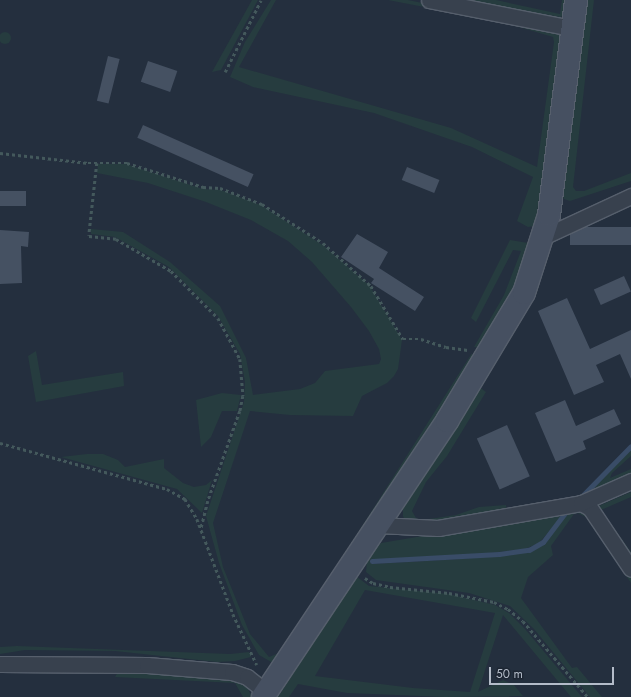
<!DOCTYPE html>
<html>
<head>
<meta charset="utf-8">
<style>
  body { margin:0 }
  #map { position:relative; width:631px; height:697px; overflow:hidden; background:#242f3e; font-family:Jost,sans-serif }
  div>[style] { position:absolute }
  .green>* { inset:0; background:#263c3f }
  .round { border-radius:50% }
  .stream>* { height:5px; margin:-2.5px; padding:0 2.5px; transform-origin:2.5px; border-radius:2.5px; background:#394c67 }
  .building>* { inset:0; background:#455162; transform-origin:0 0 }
  .path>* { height:2.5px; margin-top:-1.25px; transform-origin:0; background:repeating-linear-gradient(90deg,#44595c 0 3px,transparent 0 6px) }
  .roads { filter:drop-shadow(1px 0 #565f6c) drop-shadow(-1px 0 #565f6c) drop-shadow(0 1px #565f6c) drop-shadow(0 -1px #565f6c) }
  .street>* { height:15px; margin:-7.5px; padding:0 7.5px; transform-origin:7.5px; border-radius:7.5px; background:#38414e }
  .secondary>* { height:22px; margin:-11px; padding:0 11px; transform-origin:11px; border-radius:11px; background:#465061 }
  span { translate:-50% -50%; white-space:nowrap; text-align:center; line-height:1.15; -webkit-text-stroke:3px #1d2633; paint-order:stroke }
  .scale { position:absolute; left:489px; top:667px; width:125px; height:18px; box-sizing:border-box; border:2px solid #b4bcc9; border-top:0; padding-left:5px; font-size:12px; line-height:14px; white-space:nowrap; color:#b4bcc9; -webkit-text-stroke:3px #1d2633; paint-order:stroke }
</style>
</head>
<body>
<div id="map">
  <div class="green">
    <div style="clip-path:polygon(252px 0,258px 0,221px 70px,212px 72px)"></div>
    <div style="clip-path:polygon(271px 0,276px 0,239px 67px,451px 128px,537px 167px,554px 42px,553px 37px,502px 22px,388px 0,408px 0,556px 31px,561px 38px,561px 53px,535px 226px,528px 227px,517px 221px,533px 177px,472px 147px,374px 113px,253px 87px,230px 77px,245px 42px)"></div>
    <div style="clip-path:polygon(465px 0,496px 0,560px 14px,562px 0,567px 0,564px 15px,560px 17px)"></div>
    <div style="clip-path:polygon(586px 0,594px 0,573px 187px,576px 191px,584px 191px,631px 173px,631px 181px,570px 201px,564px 199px,561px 192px)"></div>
    <div class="round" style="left:-1px;top:32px;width:12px;height:12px"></div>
    <div style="clip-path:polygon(98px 164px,126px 164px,203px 189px,221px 190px,261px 205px,324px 246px,370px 286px,402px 340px,398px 369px,394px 376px,387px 383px,362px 396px,353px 416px,290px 415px,250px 411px,213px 523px,223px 567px,250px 634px,269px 657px,279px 653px,319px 594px,472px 353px,472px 358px,425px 434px,278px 661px,273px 663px,259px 655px,242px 625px,219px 563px,206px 516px,244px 402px,245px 382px,240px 354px,218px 316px,169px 267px,115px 237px,91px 234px,91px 229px,123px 232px,170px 262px,220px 306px,246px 358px,253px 395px,300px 389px,315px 383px,325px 371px,379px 364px,381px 359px,379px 349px,369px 331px,351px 307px,312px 262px,288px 241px,251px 220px,206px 202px,148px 183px,97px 173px)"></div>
    <div style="clip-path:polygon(510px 240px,528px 243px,529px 252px,506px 305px,479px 347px,474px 347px,504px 295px,521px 251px,513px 250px,476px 322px,471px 318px)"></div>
    <div style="clip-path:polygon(36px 351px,42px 385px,123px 372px,124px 386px,36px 402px,28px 356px)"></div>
    <div style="clip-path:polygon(478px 386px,486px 392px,447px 456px,426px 482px,412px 511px,416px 518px,422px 520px,456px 515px,479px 507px,506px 505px,507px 512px,453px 522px,406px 523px,403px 516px,403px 505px)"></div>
    <div style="clip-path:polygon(222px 393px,241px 395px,237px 411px,222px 411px,211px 437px,201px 447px,196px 400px)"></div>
    <div style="clip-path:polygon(631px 448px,631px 456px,612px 473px,610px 478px,631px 469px,631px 477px,581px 499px)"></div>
    <div style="clip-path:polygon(87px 454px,103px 454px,118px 460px,125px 467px,164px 459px,164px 468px,183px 483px,194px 487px,206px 485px,212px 480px,202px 513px,177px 489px,61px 457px)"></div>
    <div style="clip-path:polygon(631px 492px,631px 497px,601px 510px,631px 552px,631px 563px,594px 508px)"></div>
    <div style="clip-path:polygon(evenodd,583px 509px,631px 575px,631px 583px,587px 518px,578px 513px,574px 514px,551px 546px,553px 555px,528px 577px,521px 598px,572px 668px,577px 667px,602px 697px,590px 697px,534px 629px,510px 606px,469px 593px,376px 580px,366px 572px,367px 560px,381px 543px,583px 509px,565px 513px,567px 514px,544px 544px,525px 552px,462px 559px,371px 564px,370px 560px,462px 556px,525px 549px,539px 543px,565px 513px)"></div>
    <div style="clip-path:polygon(evenodd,356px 576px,369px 586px,449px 594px,495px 605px,509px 613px,525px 629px,582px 697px,571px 697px,503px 615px,478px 692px,503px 680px,514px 685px,523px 696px,445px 697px,347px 693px,298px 684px,289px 697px,278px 697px,356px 576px,365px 590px,495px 613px,470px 692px,413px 688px,315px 676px,365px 590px)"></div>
    <div style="clip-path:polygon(17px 646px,230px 654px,249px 652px,251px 657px,235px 661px,217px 662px,115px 651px,25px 650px,0 654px,0 647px)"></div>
    <div style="clip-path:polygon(126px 669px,234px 675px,245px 683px,252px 697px,243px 697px,235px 683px,115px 677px,118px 672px)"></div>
  </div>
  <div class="stream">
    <div style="left:581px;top:497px;width:71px;rotate:-45.6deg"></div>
    <div style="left:372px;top:561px;width:127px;rotate:-3.2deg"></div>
    <div style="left:499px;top:554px;width:30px;rotate:-8deg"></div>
    <div style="left:529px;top:550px;width:16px;rotate:-30deg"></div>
    <div style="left:543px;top:542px;width:38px;rotate:-53deg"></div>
  </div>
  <div class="building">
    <div style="left:108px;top:56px;width:12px;height:46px;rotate:14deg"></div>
    <div style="left:148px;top:61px;width:31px;height:22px;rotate:19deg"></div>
    <div style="left:143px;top:125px;width:121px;height:14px;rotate:24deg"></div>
    <div style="left:407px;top:167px;width:35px;height:14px;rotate:22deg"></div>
    <div style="left:0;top:191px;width:26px;height:15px"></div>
    <div style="left:631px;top:227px;width:18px;height:61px;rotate:90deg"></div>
    <div style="clip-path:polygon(0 230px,29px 232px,28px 247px,21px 246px,22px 283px,0 284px)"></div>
    <div style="clip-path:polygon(357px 234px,388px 252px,379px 268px,424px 297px,415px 311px,371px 283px,374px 279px,341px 257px)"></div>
    <div style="left:624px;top:276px;width:17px;height:33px;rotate:66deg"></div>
    <div style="clip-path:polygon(567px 298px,590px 349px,631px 330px,631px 379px,620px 354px,596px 365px,604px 382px,574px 395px,538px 311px)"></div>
    <div style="clip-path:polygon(565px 400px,576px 426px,614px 409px,621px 424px,583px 441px,586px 449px,556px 462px,535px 413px)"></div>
    <div style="left:507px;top:425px;width:56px;height:33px;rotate:66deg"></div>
  </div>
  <div class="path">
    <div style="left:225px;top:72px;width:80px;rotate:-63.4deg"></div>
    <div style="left:0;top:153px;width:89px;rotate:6.5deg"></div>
    <div style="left:88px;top:163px;width:39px"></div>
    <div style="left:127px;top:163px;width:80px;rotate:17.5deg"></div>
    <div style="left:203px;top:187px;width:17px;rotate:3deg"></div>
    <div style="left:220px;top:188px;width:45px;rotate:20.9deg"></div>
    <div style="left:262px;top:204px;width:72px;rotate:32.6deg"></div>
    <div style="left:323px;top:243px;width:64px;rotate:41.9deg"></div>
    <div style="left:371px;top:286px;width:62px;rotate:58.9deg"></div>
    <div style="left:403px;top:339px;width:18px"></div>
    <div style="left:421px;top:339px;width:26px;rotate:18deg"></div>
    <div style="left:446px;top:347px;width:22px;rotate:8deg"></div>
    <div style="left:97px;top:163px;width:73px;rotate:96.3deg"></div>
    <div style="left:89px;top:236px;width:27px;rotate:6deg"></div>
    <div style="left:116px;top:239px;width:64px;rotate:30.2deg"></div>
    <div style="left:171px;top:271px;width:66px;rotate:45deg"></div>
    <div style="left:218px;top:318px;width:47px;rotate:61.8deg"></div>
    <div style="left:240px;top:359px;width:37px;rotate:85deg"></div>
    <div style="left:243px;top:396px;width:15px;rotate:101deg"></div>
    <div style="left:240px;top:411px;width:96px;rotate:109.6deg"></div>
    <div style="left:208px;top:501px;width:29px;rotate:104deg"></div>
    <div style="left:0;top:443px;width:173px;rotate:15.4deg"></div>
    <div style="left:167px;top:489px;width:21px;rotate:29deg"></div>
    <div style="left:185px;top:499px;width:23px;rotate:59deg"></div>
    <div style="left:197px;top:519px;width:102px;rotate:69.2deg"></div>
    <div style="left:233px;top:614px;width:56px;rotate:64.8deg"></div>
    <div style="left:365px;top:578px;width:9px;rotate:32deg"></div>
    <div style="left:373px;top:583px;width:17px;rotate:13deg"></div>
    <div style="left:390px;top:587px;width:59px;rotate:5.8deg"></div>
    <div style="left:449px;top:593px;width:46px;rotate:11.3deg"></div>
    <div style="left:494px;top:602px;width:16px;rotate:27deg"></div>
    <div style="left:508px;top:609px;width:19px;rotate:39deg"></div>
    <div style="left:523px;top:621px;width:100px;rotate:49.5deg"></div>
  </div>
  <div class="roads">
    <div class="street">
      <div style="left:429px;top:0;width:146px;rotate:11.1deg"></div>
      <div style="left:545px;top:236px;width:95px;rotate:-24.9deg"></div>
      <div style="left:581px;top:503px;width:10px;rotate:29deg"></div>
      <div style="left:590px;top:508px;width:73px;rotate:56.1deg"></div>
      <div style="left:378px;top:525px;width:60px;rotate:2.9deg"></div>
      <div style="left:438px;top:528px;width:145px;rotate:-9.9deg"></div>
      <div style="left:581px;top:503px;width:55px;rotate:-23.7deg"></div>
      <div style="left:0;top:664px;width:147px;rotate:0.4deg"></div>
      <div style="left:147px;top:665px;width:85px;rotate:4.7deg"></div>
      <div style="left:232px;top:672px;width:16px;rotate:18deg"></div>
      <div style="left:247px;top:677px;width:24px;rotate:38deg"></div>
    </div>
    <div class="secondary">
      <div style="left:263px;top:697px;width:332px;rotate:-56.3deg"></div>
      <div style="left:447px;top:421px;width:149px;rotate:-59deg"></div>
      <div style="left:524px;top:293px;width:82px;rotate:-72.2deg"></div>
      <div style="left:549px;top:215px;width:217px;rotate:-82.8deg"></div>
    </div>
  </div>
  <div class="scale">50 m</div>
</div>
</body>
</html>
